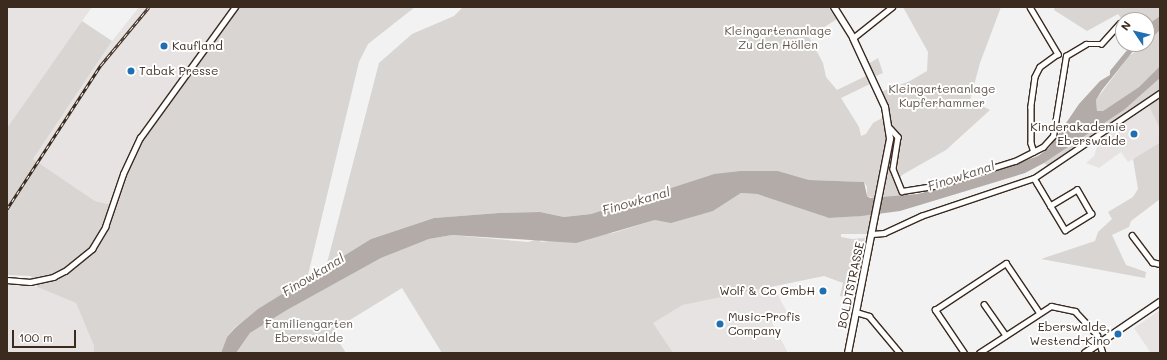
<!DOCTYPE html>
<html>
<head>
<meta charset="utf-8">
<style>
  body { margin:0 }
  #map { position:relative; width:1167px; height:360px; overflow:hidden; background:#f3f2f2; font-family:Mali,sans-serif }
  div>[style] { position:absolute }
  .built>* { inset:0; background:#e6e3e2 }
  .green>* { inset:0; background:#d8d5d2 }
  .water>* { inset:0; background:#b2aba7 }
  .roads { filter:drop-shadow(1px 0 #3b2a1e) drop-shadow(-1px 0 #3b2a1e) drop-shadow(0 1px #3b2a1e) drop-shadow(0 -1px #3b2a1e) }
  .minor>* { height:4.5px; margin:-2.25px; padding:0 2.25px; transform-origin:2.25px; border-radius:2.25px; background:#fff }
  .major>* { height:6px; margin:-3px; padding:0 3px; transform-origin:3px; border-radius:3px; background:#fff }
  .rail>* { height:3px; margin-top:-1.5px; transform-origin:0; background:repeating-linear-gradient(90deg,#fff 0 4.5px,#3b2a1e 0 9px); box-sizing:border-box; border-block:1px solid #3b2a1e }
  .dots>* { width:11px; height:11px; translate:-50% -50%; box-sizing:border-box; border:2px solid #fff; border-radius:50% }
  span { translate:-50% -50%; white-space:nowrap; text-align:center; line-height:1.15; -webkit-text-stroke:4px #fff; paint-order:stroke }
  .park-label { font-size:12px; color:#62554b }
  .poi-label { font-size:12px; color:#3b2a1e }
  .left { translate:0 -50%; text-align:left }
  .right { translate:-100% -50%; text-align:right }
  .street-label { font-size:12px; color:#3b2a1e }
  .water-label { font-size:13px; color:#65574e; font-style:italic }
  .frame { position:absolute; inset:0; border:8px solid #3b2a1e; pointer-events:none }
  .north { position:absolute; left:1115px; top:12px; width:40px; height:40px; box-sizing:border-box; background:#fff; border:1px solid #b1aaa5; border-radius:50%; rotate:305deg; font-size:11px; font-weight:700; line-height:16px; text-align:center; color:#3b2a1e }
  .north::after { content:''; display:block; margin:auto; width:14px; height:18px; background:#1f6fb2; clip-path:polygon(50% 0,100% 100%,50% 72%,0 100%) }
  .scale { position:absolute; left:12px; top:330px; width:64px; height:18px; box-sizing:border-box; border:2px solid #3b2a1e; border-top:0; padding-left:5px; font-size:12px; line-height:14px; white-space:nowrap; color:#3b2a1e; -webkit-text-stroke:3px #fff; paint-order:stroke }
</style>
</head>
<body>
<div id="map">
  <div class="built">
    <div style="clip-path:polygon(7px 7px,92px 7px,7px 128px)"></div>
    <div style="clip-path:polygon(139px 7px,235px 7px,112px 205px,95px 201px,33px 159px,112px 41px)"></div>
    <div style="clip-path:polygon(1149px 106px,1160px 129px,1159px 143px,1128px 162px,1121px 152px,1099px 168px,1086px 163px,1094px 156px,1097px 147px,1094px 143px)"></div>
    <div style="clip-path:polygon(7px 283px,37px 287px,76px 303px,94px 346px,94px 353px,7px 353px)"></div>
    <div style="clip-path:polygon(773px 286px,787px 312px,772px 323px,788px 353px,667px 353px,653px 323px,683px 305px)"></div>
    <div style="clip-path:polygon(1160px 310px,1160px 353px,1151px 353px,1134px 328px)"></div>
  </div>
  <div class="green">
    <div style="clip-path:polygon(235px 7px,415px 7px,368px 44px,359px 62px,307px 279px,235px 327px,227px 337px,221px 353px,94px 353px,94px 346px,76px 303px,37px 287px,31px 276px,7px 275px,7px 128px,82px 21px,112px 41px,33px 159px,95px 201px,112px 205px,140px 138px)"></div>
    <div style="clip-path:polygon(463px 7px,828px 7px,837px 19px,809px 37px,823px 63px,826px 77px,837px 90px,866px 76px,870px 84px,841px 98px,859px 127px,861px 136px,866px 134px,873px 123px,884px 117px,886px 141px,875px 198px,867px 196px,867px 187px,864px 182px,809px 180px,778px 171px,714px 174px,591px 214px,564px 217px,540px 212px,499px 213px,434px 218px,371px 239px,326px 267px,379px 63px,412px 34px,454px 16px)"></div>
    <div style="clip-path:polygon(903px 7px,1001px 7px,980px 63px,970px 100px,990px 110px,946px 150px,902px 175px,898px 181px,909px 195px,883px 198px,892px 130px,888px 105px,881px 92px,910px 81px,927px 71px,928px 52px)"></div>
    <div style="clip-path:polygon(1055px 7px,1160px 7px,1160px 16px,1147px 25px,1147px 20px,1123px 21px,1118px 14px,1087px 31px,1054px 10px)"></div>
    <div style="clip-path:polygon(1160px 30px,1160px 66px,1139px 87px,1100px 113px,1097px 111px,1096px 100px,1129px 56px,1147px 44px)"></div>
    <div style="clip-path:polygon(878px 58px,883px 73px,876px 76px,868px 64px)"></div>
    <div style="clip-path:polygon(1160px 78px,1160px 129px,1149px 106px,1156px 100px,1155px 97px,1055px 165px,1048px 166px,1044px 163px,1124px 110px)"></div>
    <div style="clip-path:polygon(1160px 139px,1160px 199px,1131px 221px,1129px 227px,1112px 235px,1126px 265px,1146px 272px,1145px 278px,1041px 259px,1095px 241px,1098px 232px,1112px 219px,1108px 212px,1133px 197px,1138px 189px,1133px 159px,1159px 143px)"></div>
    <div style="clip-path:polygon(741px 193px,757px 194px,829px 218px,872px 215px,868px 234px,841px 234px,841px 237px,852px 239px,865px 238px,852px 298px,840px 296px,843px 283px,824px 276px,683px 305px,653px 323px,673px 353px,442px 353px,402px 288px,332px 331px,346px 353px,236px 353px,250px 333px,287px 310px,381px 258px,429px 239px,452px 235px,528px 242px,539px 239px,541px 242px,613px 233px,655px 220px,667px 221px,713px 211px)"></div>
  </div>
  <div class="water">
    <div style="clip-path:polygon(1160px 16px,1160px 30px,1147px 43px,1147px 25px)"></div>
    <div style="clip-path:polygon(1132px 44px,1145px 44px,1134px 50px,1102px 90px,1096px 100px,1097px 111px,1103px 111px,1139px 87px,1160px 66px,1160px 78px,1124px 110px,1044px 163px,1025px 173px,900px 211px,862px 216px,829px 218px,757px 194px,741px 193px,713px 211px,671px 223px,655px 220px,576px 243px,452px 235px,429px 239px,381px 258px,287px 310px,250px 333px,236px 353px,221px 353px,227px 337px,235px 328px,258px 309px,371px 239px,434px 218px,499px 213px,540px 212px,564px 217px,591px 214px,714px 174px,741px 171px,778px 171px,809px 180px,864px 182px,867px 196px,870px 198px,918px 194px,983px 176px,1038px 156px,1049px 148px,1079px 104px,1100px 81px,1110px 75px,1110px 71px)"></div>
  </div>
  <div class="roads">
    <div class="minor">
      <div style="left:1030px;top:7px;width:55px;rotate:59.2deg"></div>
      <div style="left:1058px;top:54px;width:22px;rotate:144deg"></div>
      <div style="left:1040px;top:67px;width:11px;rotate:117deg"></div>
      <div style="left:1035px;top:77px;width:30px;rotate:98deg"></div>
      <div style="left:1031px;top:107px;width:36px;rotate:90deg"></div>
      <div style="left:1031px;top:143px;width:9px;rotate:72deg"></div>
      <div style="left:853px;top:38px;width:50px;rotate:-38.5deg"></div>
      <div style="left:890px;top:128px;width:12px;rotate:48deg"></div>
      <div style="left:898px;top:137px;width:32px;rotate:99deg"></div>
      <div style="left:893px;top:169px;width:24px;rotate:68deg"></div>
      <div style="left:902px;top:191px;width:33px;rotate:-9deg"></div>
      <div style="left:935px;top:186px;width:84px;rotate:-17.4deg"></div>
      <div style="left:1015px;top:161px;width:31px;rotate:-27deg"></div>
      <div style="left:1043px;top:147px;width:15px;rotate:-48deg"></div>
      <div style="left:1053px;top:136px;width:81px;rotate:-80.8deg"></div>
      <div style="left:1066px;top:56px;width:23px;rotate:-31deg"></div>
      <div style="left:1086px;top:44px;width:15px"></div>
      <div style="left:1101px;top:44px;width:28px;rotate:-48deg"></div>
      <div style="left:1034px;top:178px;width:6px;rotate:59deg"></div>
      <div style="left:1037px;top:183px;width:55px;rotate:59.2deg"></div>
      <div style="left:1065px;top:230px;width:31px;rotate:-32deg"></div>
      <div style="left:1091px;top:214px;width:28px;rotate:-120deg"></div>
      <div style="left:1077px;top:190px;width:31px;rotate:149deg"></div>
      <div style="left:872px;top:234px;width:12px;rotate:-5deg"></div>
      <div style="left:884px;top:233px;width:41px;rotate:-24.7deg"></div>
      <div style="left:921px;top:216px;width:119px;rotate:-18.6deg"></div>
      <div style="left:1034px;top:178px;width:152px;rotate:-34deg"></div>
      <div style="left:1132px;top:235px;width:34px;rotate:53deg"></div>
      <div style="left:1152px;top:262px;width:8px;rotate:14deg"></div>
      <div style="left:7px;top:280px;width:23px;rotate:5deg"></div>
      <div style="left:30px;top:282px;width:24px;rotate:-12deg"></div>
      <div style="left:53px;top:277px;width:13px;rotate:-27deg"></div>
      <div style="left:65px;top:271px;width:35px;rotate:-39deg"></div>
      <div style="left:92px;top:249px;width:26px;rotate:-59deg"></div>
      <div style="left:105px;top:227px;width:56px;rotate:-71.2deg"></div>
      <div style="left:123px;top:174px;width:40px;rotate:-65deg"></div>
      <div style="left:140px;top:138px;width:162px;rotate:-54.1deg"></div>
      <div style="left:984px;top:304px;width:38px;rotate:55deg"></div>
      <div style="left:856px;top:312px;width:14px;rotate:17deg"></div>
      <div style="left:869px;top:316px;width:48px;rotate:50deg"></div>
      <div style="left:964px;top:353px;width:52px;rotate:-124deg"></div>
      <div style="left:935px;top:310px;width:85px;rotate:-33.5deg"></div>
      <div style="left:1006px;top:263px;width:59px;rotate:56deg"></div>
      <div style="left:979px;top:353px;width:86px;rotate:-33.1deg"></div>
      <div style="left:1051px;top:306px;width:25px;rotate:12deg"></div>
      <div style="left:1075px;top:311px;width:33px;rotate:47deg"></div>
      <div style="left:1097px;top:335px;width:19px;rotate:72deg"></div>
    </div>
    <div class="major">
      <div style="left:834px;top:7px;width:36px;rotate:58deg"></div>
      <div style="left:853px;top:38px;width:76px;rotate:65.1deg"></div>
      <div style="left:885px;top:107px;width:32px;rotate:81deg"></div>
      <div style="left:890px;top:139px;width:218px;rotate:101.1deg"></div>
      <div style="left:1085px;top:353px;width:91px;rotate:-34.2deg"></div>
    </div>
  </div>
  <div class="rail">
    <div style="left:7px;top:209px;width:172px;rotate:-56.9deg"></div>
    <div style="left:101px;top:65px;width:75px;rotate:-50.4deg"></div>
  </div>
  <div class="dots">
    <div style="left:164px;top:46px;background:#1f6fb2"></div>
    <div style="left:131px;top:71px;background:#1f6fb2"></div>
    <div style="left:1134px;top:134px;background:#1f6fb2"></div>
    <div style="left:823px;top:291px;background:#1f6fb2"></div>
    <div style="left:720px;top:324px;background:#1f6fb2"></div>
    <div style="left:1118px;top:334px;background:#1f6fb2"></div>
  </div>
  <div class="park-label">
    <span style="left:778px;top:38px">Kleingartenanlage<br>Zu den Höllen</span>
    <span style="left:942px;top:96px">Kleingartenanlage<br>Kupferhammer</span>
    <span style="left:309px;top:331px">Familiengarten<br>Eberswalde</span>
  </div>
  <div class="poi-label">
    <span class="left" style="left:172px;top:46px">Kaufland</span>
    <span class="left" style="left:139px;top:71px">Tabak Presse</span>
    <span class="right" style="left:1126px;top:134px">Kinderakademie<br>Eberswalde</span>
    <span class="right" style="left:815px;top:291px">Wolf &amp; Co GmbH</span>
    <span class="left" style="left:728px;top:324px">Music-Profis<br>Company</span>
    <span class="right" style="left:1110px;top:334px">Eberswalde,<br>Westend-Kino</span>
  </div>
  <div class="street-label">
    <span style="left:851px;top:285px;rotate:-78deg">BOLDTSTRASSE</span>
  </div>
  <div class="water-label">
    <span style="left:961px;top:176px;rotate:-18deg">Finowkanal</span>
    <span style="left:636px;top:201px;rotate:-16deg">Finowkanal</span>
    <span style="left:313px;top:275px;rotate:-31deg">Finowkanal</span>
  </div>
  <div class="frame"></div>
  <div class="north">N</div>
  <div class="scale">100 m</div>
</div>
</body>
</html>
